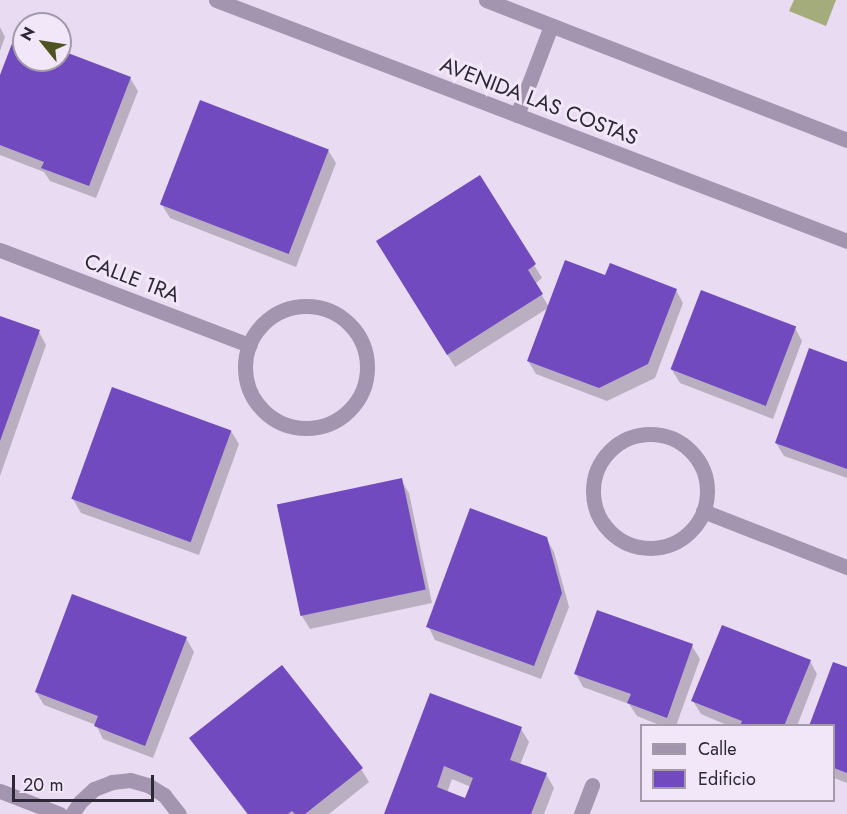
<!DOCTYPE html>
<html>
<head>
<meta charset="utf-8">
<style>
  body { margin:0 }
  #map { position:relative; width:847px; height:814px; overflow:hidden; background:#e9dbf1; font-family:Jost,sans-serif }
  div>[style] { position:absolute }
  .water>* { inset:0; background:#a5ac7c }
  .shadow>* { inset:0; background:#0003 }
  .building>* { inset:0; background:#724ac0; transform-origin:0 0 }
  .minor>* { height:15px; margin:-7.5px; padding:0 7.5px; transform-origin:7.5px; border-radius:7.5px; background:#a394b0 }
  .minor>.ring { margin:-7.5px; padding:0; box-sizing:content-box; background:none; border:15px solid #a394b0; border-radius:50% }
  span { translate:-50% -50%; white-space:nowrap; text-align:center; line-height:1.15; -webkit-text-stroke:6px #f2e7f8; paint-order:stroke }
  .street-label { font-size:21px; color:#2d2835 }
  .legend { position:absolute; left:640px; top:724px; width:195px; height:78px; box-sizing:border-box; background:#f2e7f8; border:2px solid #a39baa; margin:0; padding:8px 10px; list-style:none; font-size:18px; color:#2d2835 }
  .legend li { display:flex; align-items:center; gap:12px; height:30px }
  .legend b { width:30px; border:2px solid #a39baa }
  .north { position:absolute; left:12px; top:12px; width:60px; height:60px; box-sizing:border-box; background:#f2e7f8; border:2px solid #a39baa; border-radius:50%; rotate:300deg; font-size:16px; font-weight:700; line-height:24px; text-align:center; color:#2d2835 }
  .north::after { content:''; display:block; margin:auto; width:21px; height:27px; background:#4c551f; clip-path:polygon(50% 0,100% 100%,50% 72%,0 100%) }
  .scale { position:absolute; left:12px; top:775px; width:142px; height:27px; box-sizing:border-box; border:3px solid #2d2835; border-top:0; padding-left:8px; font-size:18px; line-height:21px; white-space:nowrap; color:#2d2835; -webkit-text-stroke:4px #f2e7f8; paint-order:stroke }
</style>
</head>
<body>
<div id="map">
  <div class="water">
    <div style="clip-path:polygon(794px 0,836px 0,826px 26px,789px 11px)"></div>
  </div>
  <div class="shadow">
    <div style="clip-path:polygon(0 27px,5px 37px,0 51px)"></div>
    <div style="clip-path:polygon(24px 38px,24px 60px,60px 60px,60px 51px,130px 78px,138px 91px,96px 198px,50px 181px,44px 172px,0 155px,0 79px)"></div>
    <div style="clip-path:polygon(328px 150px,336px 163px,296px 267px,170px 218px,162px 205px)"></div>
    <div style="clip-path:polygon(480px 177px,542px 278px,535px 284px,549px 307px,676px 290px,683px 303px,655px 378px,607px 401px,536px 374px,528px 361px,548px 308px,455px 367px,385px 255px)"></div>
    <div style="clip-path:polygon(0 318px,39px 332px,46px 345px,0 476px)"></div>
    <div style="clip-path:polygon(795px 328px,802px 341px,773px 419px,680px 383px,672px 370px)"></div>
    <div style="clip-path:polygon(847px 363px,847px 478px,784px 456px,776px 443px)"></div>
    <div style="clip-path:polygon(231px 431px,239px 444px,199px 555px,81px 513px,73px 499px)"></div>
    <div style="clip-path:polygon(401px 480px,409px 493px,432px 603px,310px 629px,302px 616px)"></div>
    <div style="clip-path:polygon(546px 538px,554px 552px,569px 607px,541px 679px,435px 640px,428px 626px)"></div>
    <div style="clip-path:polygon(186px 638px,194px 652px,153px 758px,103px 739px,96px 725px,44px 705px,36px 692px)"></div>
    <div style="clip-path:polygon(692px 646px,700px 659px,676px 726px,662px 726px,637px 716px,629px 704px,583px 687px,576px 674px)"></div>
    <div style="clip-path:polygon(810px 661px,817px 674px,797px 726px,729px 726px,701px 714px,693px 701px)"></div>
    <div style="clip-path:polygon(847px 669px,847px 783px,834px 778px,834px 726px)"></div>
    <div style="clip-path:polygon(evenodd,430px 695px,521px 729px,529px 742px,520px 765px,546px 774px,554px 788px,544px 814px,386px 814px,430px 695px,452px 779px,471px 787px,466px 799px,447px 793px,452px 779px)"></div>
    <div style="clip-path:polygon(191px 739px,361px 769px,369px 782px,329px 814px,247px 814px)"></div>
  </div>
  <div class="building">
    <div style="clip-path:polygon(16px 33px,24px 36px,24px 60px,60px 60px,60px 50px,131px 77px,89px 186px,41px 168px,44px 162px,0 145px,0 75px)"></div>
    <div style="left:200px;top:100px;width:138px;height:112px;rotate:21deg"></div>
    <div style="clip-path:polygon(480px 175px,536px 264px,528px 270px,543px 294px,447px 355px,376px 241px)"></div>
    <div style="clip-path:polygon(565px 260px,605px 275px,610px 263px,677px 289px,648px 364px,599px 388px,527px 361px)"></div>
    <div style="left:701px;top:290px;width:102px;height:85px;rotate:21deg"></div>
    <div style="clip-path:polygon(0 316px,40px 330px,0 441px)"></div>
    <div style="clip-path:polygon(809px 348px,847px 362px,847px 469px,775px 443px)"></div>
    <div style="left:112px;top:387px;width:127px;height:119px;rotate:20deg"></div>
    <div style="left:402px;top:478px;width:114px;height:128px;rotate:78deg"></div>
    <div style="clip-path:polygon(470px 508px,547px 537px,562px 593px,534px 666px,426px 627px)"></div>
    <div style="clip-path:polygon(72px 594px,187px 637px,145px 746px,94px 726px,98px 716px,35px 692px)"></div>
    <div style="clip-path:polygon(597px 610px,693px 644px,667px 718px,627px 703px,631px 694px,574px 674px)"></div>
    <div style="clip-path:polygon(722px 625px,811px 660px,784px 726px,740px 726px,742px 721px,691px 701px)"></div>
    <div style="clip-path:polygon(833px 662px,847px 667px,847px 773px,834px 768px,834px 726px,809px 726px)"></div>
    <div style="clip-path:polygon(282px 665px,363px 768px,305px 814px,295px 814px,292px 811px,288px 814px,248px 814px,189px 738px)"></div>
    <div style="clip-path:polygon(evenodd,430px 693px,522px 727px,510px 760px,547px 773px,531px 814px,384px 814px,430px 693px,444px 766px,473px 778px,465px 798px,437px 787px,444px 766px)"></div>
  </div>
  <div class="minor">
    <div style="left:216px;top:0;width:675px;rotate:20.9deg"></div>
    <div style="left:486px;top:0;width:387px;rotate:21.2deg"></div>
    <div style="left:517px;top:115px;width:95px;rotate:-69.1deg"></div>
    <div style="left:0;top:250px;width:267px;rotate:20.9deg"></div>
    <div class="ring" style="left:245px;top:306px;width:107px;height:107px"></div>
    <div class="ring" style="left:593px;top:434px;width:99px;height:99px"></div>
    <div style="left:703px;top:511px;width:155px;rotate:21.3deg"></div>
    <div style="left:0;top:791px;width:64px;rotate:21deg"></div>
    <div style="left:72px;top:814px;width:14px;rotate:-56deg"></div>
    <div style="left:80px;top:802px;width:19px;rotate:-43deg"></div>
    <div style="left:94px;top:789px;width:19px;rotate:-21deg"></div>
    <div style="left:112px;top:782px;width:18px;rotate:-6deg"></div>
    <div style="left:130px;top:780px;width:19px;rotate:16deg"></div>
    <div style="left:148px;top:785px;width:19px;rotate:32deg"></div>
    <div style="left:164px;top:795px;width:24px;rotate:52deg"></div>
    <div style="left:581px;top:814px;width:31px;rotate:-69deg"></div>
  </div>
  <div class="street-label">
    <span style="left:539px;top:101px;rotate:21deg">AVENIDA LAS COSTAS</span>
    <span style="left:132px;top:278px;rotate:21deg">CALLE 1RA</span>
  </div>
  <ul class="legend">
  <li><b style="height:8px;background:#a394b0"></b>Calle</li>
  <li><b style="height:16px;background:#724ac0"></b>Edificio</li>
  </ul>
  <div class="north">N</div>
  <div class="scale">20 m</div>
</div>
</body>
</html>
